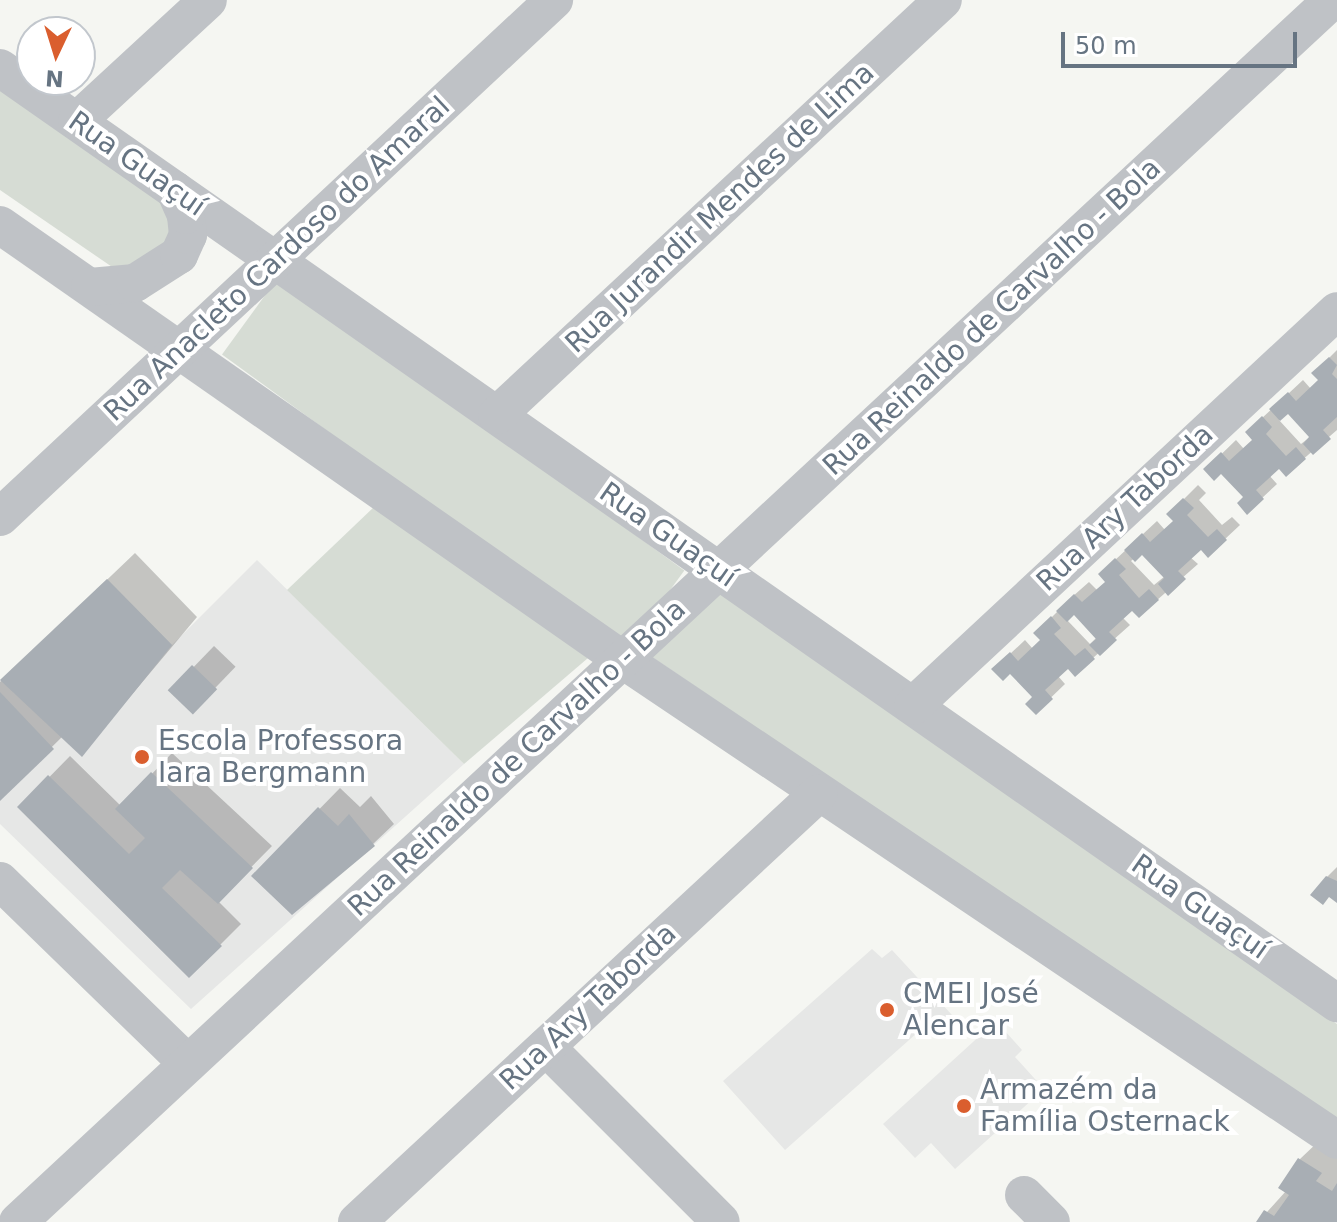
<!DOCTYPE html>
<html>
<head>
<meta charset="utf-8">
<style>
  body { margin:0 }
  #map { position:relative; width:1337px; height:1222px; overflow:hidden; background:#f5f6f2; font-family:"DejaVu Sans",sans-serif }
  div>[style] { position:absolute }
  .built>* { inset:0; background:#e6e7e6 }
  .green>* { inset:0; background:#d6dcd4; transform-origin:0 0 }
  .shadow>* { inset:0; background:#0003; transform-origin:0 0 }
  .building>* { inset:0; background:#a8aeb4; transform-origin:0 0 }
  .minor>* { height:38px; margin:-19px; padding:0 19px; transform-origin:19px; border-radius:19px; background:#bfc2c6 }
  .dots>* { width:22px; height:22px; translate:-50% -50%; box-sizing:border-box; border:4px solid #fff; border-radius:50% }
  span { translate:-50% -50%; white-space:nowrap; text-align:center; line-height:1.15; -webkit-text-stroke:8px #fff; paint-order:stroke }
  .street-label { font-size:28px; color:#667482 }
  .poi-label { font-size:28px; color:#667482 }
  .left { translate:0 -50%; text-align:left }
  .north { position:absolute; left:16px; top:16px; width:80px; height:80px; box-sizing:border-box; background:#fff; border:2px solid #c2c7cd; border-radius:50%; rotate:184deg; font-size:22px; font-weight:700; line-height:32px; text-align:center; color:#667482 }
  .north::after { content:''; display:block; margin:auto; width:28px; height:36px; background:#da5e2e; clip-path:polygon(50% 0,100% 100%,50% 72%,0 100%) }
  .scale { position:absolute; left:1061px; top:32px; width:236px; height:36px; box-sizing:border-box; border:4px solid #667482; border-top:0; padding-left:10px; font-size:24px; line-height:28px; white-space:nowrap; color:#667482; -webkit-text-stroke:6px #fff; paint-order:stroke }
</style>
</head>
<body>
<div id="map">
  <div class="built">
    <div style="clip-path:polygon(257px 560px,464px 764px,191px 1009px,0 824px,0 680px,107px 579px,172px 645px)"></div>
    <div style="clip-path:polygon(872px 949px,882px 958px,892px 950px,952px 1015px,933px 1032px,926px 1025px,785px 1150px,723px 1081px)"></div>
    <div style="clip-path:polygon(996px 1021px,1022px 1050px,1015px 1057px,1044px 1089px,955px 1169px,931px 1143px,915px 1158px,883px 1124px)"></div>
  </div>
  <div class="green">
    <div style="clip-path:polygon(0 88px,174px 209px,166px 244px,118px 271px,0 190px)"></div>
    <div style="left:279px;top:276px;width:501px;height:97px;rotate:36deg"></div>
    <div style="clip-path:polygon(375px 506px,588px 658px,464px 764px,287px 590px)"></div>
    <div style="clip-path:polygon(721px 592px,1337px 1024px,1337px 1122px,652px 657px)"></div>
  </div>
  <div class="shadow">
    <div style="clip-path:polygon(evenodd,1337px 350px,1337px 430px,1286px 474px,1279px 466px,1269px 475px,1277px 484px,1247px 512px,1246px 497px,1221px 471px,1206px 469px,1236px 440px,1244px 449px,1254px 440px,1261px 419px,1303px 380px,1311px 389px,1321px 380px,1314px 373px,1337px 350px,1288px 411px,1311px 436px,1301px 444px,1279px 420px,1288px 411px)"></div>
    <div style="clip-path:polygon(evenodd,1198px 485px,1206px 493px,1199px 500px,1222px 525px,1232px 517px,1240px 525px,1208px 555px,1201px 547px,1190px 557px,1198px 564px,1139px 616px,1132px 608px,1122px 617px,1130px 625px,1075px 674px,1068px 667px,1058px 676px,1065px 684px,1036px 712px,1034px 697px,1010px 672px,994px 669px,1025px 640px,1033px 649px,1043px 640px,1036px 633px,1072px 597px,1089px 582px,1097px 590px,1107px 581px,1114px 561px,1157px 521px,1165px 530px,1175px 520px,1169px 514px,1198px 485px,1142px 552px,1165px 576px,1154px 585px,1131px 561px,1142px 552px,1198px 485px,1074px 613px,1097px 637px,1090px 644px,1067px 620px,1074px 613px)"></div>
    <div style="clip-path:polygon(135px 553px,197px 617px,82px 754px,63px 736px,0 798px,0 682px)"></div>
    <div style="left:214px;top:646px;width:30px;height:62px;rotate:44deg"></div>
    <div style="clip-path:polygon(172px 753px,272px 846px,218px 901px,241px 924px,189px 976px,20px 807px,70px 756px,121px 806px)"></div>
    <div style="clip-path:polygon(340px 788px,360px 807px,371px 796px,394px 824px,373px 844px,254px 876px)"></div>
    <div style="clip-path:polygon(1337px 867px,1337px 901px,1327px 877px)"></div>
    <div style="clip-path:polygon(1321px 1139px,1337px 1157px,1337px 1222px,1258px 1222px,1286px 1191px,1281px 1188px,1300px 1159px)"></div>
  </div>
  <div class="building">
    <div style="clip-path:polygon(1329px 357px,1337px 365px,1332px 374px,1337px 379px,1337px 417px,1323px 430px,1331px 439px,1313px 455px,1303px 444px,1309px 437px,1288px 414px,1280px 421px,1269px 409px,1288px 392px,1296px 401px,1318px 380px,1311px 373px)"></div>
    <div style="clip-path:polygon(1262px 416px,1272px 427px,1266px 434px,1286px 456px,1296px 447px,1306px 459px,1286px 477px,1279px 469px,1256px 490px,1264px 499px,1247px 515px,1237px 503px,1243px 497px,1221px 474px,1214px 481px,1203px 469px,1221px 452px,1229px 461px,1252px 440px,1245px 432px)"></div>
    <div style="clip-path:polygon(1183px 498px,1194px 508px,1187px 515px,1208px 537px,1217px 529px,1227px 540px,1208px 558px,1201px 550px,1178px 571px,1186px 579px,1168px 596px,1158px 584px,1164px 578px,1142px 555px,1135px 562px,1124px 550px,1142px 533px,1150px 542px,1173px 521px,1166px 514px)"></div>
    <div style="clip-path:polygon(1115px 558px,1126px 569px,1119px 575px,1139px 598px,1149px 589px,1159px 600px,1139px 618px,1132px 611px,1109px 632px,1117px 640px,1100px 656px,1089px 645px,1096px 639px,1074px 615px,1067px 622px,1056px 611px,1074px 594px,1082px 602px,1105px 582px,1098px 574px)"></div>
    <div style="clip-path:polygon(107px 579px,172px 645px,82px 757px,0 680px)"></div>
    <div style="clip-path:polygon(1051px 616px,1061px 628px,1054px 634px,1075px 656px,1085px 648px,1095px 659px,1075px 677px,1068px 669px,1045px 690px,1053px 699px,1036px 715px,1025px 704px,1032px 697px,1010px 674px,1003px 681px,991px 669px,1010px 652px,1018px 661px,1040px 640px,1033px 633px)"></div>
    <div style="left:192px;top:665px;width:35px;height:35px;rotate:44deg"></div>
    <div style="clip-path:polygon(0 692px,54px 749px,0 801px)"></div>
    <div style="clip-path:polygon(151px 772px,253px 868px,218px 904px,180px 870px,162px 888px,222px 946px,189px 978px,17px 807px,48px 775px,129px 854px,145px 838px,115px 809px)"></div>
    <div style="clip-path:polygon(318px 807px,338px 826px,349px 814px,375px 846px,292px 915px,251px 876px)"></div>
    <div style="clip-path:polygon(1326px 876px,1337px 881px,1337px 903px,1329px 897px,1323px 905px,1310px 895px)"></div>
    <div style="clip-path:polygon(1298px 1158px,1322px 1173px,1316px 1181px,1332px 1191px,1337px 1183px,1337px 1222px,1256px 1222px,1264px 1210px,1274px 1216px,1289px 1195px,1278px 1188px)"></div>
  </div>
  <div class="minor">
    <div style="left:0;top:68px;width:1632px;rotate:34.97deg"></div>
    <div style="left:77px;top:121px;width:178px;rotate:-42.7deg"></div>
    <div style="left:0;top:225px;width:760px;rotate:34.92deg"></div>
    <div style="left:623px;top:660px;width:860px;rotate:33.91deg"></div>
    <div style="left:90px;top:287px;width:45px;rotate:-5.1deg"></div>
    <div style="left:135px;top:283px;width:52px;rotate:-32.5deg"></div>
    <div style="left:179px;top:255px;width:22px;rotate:-66deg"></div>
    <div style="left:188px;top:235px;width:20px;rotate:-96deg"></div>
    <div style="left:186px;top:215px;width:27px;rotate:-114deg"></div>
    <div style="left:497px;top:415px;width:609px;rotate:-42.94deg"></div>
    <div style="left:0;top:517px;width:758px;rotate:-43.02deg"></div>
    <div style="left:913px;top:706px;width:579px;rotate:-42.97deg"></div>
    <div style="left:0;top:881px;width:262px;rotate:44.2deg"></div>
    <div style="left:546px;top:1047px;width:247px;rotate:45deg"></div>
    <div style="left:1024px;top:1195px;width:38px;rotate:45deg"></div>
    <div style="left:18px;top:1222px;width:1794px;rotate:-42.92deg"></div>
    <div style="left:357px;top:1222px;width:630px;rotate:-42.88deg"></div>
  </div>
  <div class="dots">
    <div style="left:142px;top:757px;background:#da5e2e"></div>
    <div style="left:887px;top:1010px;background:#da5e2e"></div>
    <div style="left:964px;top:1106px;background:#da5e2e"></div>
  </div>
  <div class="street-label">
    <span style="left:137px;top:164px;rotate:35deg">Rua Guaçuí</span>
    <span style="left:720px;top:208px;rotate:-43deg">Rua Jurandir Mendes de Lima</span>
    <span style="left:277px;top:259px;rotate:-43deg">Rua Anacleto Cardoso do Amaral</span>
    <span style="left:992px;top:317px;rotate:-43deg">Rua Reinaldo de Carvalho - Bola</span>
    <span style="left:1125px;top:508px;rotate:-43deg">Rua Ary Taborda</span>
    <span style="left:668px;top:535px;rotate:35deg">Rua Guaçuí</span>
    <span style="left:517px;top:758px;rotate:-43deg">Rua Reinaldo de Carvalho - Bola</span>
    <span style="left:1200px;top:907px;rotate:35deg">Rua Guaçuí</span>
    <span style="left:588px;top:1007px;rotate:-43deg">Rua Ary Taborda</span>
  </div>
  <div class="poi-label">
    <span class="left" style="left:158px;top:757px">Escola Professora<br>Iara Bergmann</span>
    <span class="left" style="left:903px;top:1010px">CMEI José<br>Alencar</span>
    <span class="left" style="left:980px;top:1106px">Armazém da<br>Família Osternack</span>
  </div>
  <div class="north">N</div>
  <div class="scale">50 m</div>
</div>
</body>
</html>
